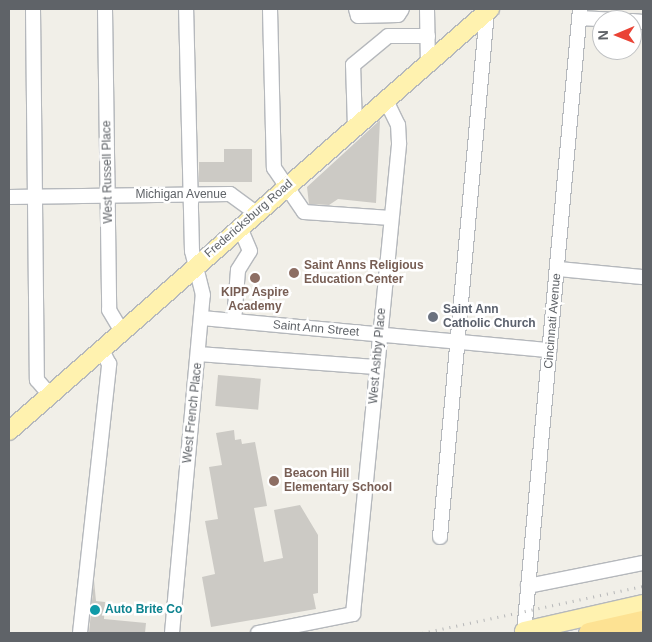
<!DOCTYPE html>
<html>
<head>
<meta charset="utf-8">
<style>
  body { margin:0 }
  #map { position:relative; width:652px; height:642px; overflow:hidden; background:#f1efe8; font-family:Helvetica,sans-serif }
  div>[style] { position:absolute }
  .building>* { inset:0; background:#cccac5; transform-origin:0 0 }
  .roads { filter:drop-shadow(1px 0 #b5b8bc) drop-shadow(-1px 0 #b5b8bc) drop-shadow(0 1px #b5b8bc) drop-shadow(0 -1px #b5b8bc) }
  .minor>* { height:14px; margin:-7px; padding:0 7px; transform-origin:7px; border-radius:7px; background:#fff }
  .major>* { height:18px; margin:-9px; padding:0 9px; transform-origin:9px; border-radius:9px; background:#fff2af }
  .highway>* { height:20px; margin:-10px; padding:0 10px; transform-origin:10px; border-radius:10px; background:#fde293 }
  .rail>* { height:3px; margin-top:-1.5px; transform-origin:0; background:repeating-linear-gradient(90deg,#b6b7b8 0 1px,transparent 0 7px) }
  .dots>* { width:14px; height:14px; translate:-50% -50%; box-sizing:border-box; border:2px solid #fff; border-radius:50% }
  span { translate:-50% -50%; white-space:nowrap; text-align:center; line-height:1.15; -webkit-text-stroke:5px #fff; paint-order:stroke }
  .street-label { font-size:12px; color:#5f6368 }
  .education-label { font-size:12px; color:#785e54; font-weight:700 }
  .left { translate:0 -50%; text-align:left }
  .worship-label { font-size:12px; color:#5b616d; font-weight:700 }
  .culture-label { font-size:12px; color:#0d838f; font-weight:700 }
  .frame { position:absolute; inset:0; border:10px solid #5f6368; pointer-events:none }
  .north { position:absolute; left:592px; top:10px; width:50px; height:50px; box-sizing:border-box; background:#fff; border:1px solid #bfc1c3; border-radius:50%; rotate:269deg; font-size:14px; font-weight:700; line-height:20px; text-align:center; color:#5f6368 }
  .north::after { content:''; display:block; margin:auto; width:18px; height:22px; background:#ea4335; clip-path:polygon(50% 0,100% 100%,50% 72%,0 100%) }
</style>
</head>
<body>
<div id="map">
  <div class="building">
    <div style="clip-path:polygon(380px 120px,376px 203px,338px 199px,329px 205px,309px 204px,307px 187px)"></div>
    <div style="clip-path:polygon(224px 149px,252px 149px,252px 182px,199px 182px,199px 162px,224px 162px)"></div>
    <div style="left:218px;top:375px;width:43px;height:31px;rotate:5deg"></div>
    <div style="clip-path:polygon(234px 430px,235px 440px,241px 439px,242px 444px,255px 442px,267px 506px,254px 508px,264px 562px,283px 558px,274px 510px,300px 505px,318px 535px,318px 593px,313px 594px,316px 609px,211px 627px,202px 577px,215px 574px,205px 521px,218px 519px,209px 467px,222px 465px,216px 433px)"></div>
    <div style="clip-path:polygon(94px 580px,96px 601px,105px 602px,104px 619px,146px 623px,145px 633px,89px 633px)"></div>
  </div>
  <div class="roads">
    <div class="minor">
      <div style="left:33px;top:9px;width:371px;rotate:89.4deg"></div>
      <div style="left:37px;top:380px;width:20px;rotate:49deg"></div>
      <div style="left:105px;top:9px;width:301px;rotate:89.2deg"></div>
      <div style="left:109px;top:310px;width:26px;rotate:59deg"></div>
      <div style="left:270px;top:9px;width:159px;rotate:88.6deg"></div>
      <div style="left:274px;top:168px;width:53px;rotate:55.7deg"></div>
      <div style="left:304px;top:212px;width:87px;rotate:3.9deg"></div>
      <div style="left:356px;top:9px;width:7px;rotate:74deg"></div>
      <div style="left:358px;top:16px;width:40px;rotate:-1.4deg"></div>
      <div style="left:398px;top:15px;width:7px;rotate:-56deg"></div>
      <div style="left:427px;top:9px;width:56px;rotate:89deg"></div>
      <div style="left:579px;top:18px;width:34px;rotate:3deg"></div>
      <div style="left:632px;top:21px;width:11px;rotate:5deg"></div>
      <div style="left:355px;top:127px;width:62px;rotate:-91.8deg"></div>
      <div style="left:353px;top:65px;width:45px;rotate:-39.6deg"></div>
      <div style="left:388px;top:36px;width:40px"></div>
      <div style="left:9px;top:197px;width:221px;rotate:-0.8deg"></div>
      <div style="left:230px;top:194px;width:32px;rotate:36deg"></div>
      <div style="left:558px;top:269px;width:85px;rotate:5.4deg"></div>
      <div style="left:202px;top:318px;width:349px;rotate:5.3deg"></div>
      <div style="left:234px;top:321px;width:51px;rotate:-85.5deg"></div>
      <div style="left:238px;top:270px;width:22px;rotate:-58deg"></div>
      <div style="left:250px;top:251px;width:25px;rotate:-113deg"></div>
      <div style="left:198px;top:354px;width:178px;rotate:4.2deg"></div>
      <div style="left:440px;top:537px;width:528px;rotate:-84.89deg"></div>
      <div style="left:528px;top:586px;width:117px;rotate:-11.3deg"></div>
      <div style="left:80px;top:633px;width:271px;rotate:-83.8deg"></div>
      <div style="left:109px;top:364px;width:16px;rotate:-117deg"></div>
      <div style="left:172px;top:633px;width:339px;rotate:-84.8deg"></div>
      <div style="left:203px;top:295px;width:45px;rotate:-104deg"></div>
      <div style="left:192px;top:251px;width:242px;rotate:-91.4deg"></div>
      <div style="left:258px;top:633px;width:97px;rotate:-11.3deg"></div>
      <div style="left:353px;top:614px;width:473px;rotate:-84.4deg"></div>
      <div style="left:399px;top:143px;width:18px;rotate:-93deg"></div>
      <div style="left:398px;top:125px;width:28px;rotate:-116deg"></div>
      <div style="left:524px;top:633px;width:627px;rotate:-84.87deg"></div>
    </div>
    <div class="major">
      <div style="left:9px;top:431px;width:640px;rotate:-41.26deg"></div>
      <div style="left:524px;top:631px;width:122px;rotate:-12.8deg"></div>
    </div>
    <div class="highway">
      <div style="left:589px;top:633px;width:55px;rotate:-12.5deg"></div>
    </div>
  </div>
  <div class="rail">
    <div style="left:422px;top:633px;width:226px;rotate:-12deg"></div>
  </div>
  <div class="dots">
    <div style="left:294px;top:273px;background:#8d6e63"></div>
    <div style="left:255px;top:278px;background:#8d6e63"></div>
    <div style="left:433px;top:317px;background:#6b7280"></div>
    <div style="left:274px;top:481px;background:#8d6e63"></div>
    <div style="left:95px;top:610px;background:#0f9aa8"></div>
  </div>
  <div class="street-label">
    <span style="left:108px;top:172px;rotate:-91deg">West Russell Place</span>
    <span style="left:181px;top:195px">Michigan Avenue</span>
    <span style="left:249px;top:219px;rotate:-41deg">Fredericksburg Road</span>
    <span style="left:553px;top:321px;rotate:-85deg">Cincinnati Avenue</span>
    <span style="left:316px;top:329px;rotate:5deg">Saint Ann Street</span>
    <span style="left:378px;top:356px;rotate:-85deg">West Ashby Place</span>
    <span style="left:193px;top:413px;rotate:-84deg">West French Place</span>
  </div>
  <div class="education-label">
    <span class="left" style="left:304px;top:273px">Saint Anns Religious<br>Education Center</span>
    <span style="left:255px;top:300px">KIPP Aspire<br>Academy</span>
    <span class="left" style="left:284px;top:481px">Beacon Hill<br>Elementary School</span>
  </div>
  <div class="worship-label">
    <span class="left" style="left:443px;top:317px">Saint Ann<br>Catholic Church</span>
  </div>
  <div class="culture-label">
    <span class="left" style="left:105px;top:610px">Auto Brite Co</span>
  </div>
  <div class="frame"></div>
  <div class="north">N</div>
</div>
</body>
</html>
